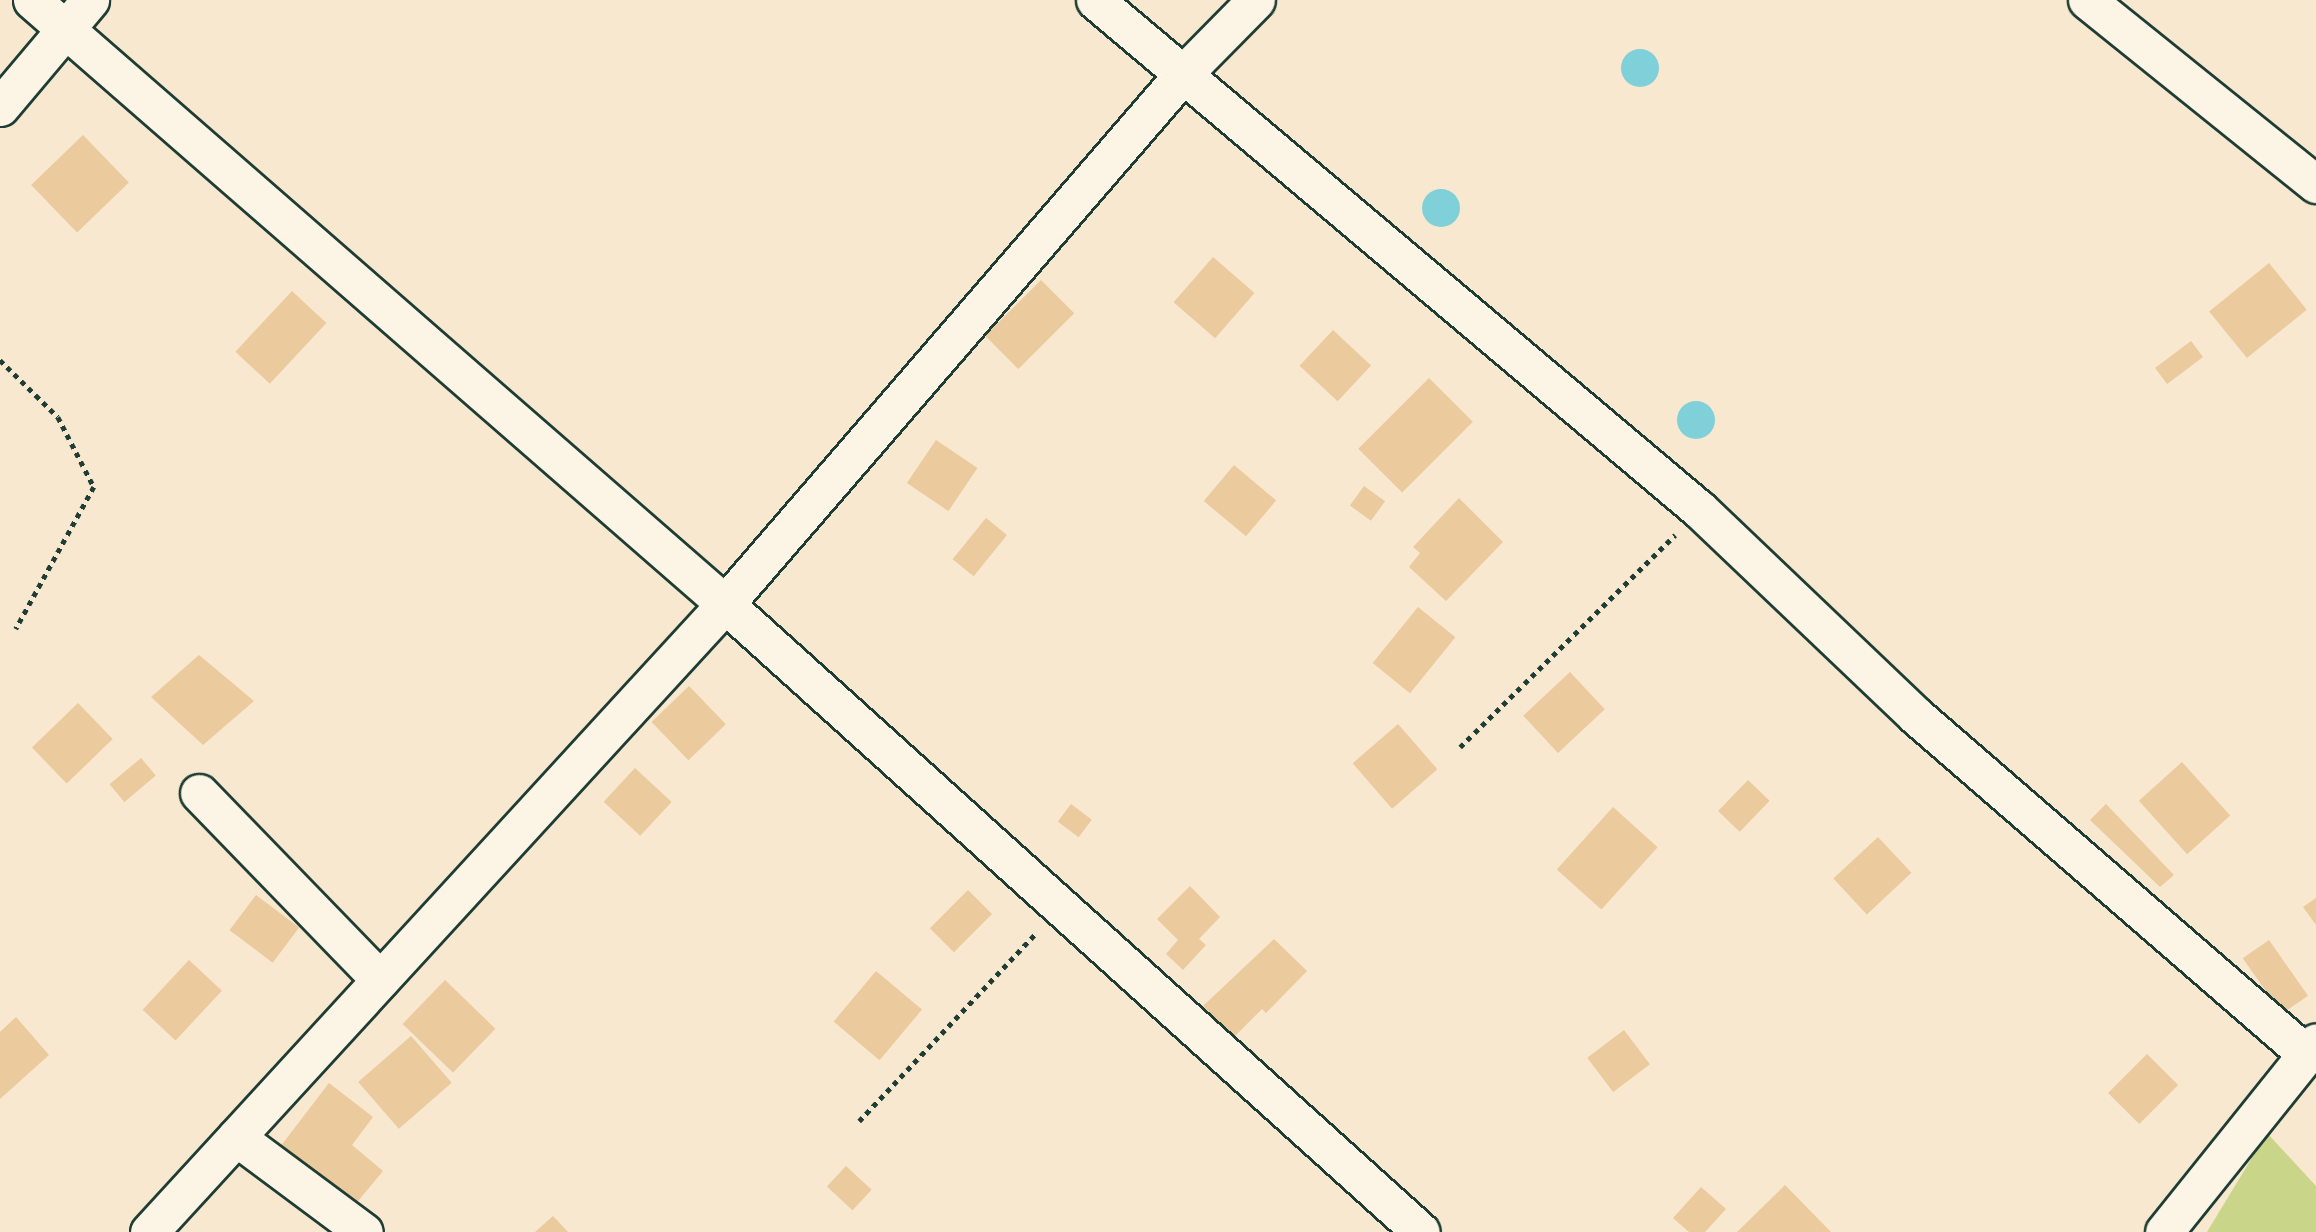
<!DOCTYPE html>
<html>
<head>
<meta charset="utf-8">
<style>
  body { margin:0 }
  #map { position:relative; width:2316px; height:1232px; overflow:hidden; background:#f7e8cf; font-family:"Shantell Sans",sans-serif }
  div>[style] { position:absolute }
  .green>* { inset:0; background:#c9d589 }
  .water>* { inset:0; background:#7fd0d8 }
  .round { border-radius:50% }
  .building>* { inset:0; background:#ebca9d; transform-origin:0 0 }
  .path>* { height:4.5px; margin-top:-2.25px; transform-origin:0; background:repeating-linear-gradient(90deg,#1f3d34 0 5px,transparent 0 10px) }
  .roads { filter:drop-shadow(2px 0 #1f3d34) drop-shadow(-2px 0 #1f3d34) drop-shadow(0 2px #1f3d34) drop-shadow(0 -2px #1f3d34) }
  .minor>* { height:37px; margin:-18.5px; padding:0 18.5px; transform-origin:18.5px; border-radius:18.5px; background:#fcf5e5 }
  span { translate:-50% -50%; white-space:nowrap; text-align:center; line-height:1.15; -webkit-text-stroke:5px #fcf5e5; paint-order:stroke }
</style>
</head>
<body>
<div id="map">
  <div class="green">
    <div style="clip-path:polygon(2267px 1133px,2316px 1186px,2316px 1232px,2207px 1232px)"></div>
  </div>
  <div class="water">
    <div class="round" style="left:1621px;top:49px;width:38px;height:38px"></div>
    <div class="round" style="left:1422px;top:189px;width:38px;height:38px"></div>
    <div class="round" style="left:1677px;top:401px;width:38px;height:38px"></div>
  </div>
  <div class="building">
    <div style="left:83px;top:135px;width:66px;height:72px;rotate:46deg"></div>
    <div style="left:1213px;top:257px;width:55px;height:60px;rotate:41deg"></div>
    <div style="left:2269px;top:263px;width:60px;height:77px;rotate:51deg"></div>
    <div style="left:1041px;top:280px;width:47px;height:79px;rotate:45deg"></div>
    <div style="left:292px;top:291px;width:47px;height:83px;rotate:43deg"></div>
    <div style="left:1333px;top:330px;width:52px;height:49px;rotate:43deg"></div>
    <div style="left:2191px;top:341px;width:20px;height:45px;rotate:53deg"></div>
    <div style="left:1429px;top:378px;width:62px;height:100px;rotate:45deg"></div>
    <div style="left:936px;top:440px;width:50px;height:52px;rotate:34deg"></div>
    <div style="left:1234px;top:465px;width:55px;height:47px;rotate:40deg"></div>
    <div style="left:1364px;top:486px;width:26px;height:24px;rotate:36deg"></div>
    <div style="clip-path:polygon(1459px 498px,1503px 542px,1446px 601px,1409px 567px,1420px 553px,1413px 547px)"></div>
    <div style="left:986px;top:518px;width:27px;height:53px;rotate:39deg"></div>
    <div style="left:1418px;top:607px;width:48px;height:72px;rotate:39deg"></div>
    <div style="clip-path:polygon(199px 655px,254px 701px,203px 745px,151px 697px)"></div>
    <div style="left:1570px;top:672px;width:51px;height:64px;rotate:47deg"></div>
    <div style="left:689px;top:686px;width:53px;height:52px;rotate:46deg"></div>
    <div style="left:78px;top:703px;width:50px;height:64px;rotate:46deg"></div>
    <div style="left:1398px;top:724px;width:60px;height:60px;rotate:49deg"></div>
    <div style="left:141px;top:758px;width:23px;height:41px;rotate:50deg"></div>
    <div style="left:2182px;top:762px;width:72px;height:58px;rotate:48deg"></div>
    <div style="left:635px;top:768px;width:50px;height:46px;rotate:43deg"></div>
    <div style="left:1748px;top:780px;width:30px;height:43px;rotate:44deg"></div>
    <div style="left:1071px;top:804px;width:26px;height:22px;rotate:37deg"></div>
    <div style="clip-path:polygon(2106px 804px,2174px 875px,2160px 887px,2090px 820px)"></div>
    <div style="left:1613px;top:807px;width:60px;height:84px;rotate:42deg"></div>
    <div style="left:1878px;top:837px;width:49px;height:61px;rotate:47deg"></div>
    <div style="clip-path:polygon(1190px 886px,1220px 917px,1199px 939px,1206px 945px,1183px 970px,1166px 954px,1178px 940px,1157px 919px)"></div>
    <div style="left:968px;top:890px;width:34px;height:54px;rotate:45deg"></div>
    <div style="left:256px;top:895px;width:54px;height:44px;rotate:37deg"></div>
    <div style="clip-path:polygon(2316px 898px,2316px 925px,2303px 907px)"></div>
    <div style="clip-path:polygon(1274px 939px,1307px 971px,1266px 1013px,1262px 1009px,1234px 1037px,1203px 1006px)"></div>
    <div style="left:2269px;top:940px;width:68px;height:32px;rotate:55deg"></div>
    <div style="left:189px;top:960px;width:45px;height:68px;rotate:43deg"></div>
    <div style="left:876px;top:971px;width:60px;height:66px;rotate:40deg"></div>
    <div style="left:445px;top:980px;width:70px;height:61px;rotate:44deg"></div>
    <div style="clip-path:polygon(16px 1017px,49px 1055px,0 1099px,0 1032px)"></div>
    <div style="left:1624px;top:1030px;width:43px;height:46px;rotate:53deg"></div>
    <div style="left:411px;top:1036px;width:62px;height:70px;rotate:49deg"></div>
    <div style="left:2147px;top:1054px;width:44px;height:55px;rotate:45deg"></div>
    <div style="clip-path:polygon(329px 1083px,373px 1117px,352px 1145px,383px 1171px,354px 1206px,280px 1147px)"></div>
    <div style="left:846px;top:1166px;width:35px;height:28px;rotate:43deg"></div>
    <div style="clip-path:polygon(1785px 1185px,1831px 1232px,1737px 1232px)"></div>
    <div style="clip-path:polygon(1701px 1187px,1726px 1209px,1705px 1232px,1689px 1232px,1673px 1218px)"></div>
    <div style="clip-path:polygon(553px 1216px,568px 1232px,535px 1232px)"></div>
  </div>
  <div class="path">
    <div style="left:0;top:360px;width:81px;rotate:44.5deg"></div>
    <div style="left:58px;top:417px;width:79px;rotate:62.8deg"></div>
    <div style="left:94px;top:487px;width:162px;rotate:118.8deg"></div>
    <div style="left:1460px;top:747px;width:302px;rotate:-44.6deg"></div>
    <div style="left:859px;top:1121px;width:258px;rotate:-46.7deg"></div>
  </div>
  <div class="roads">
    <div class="minor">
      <div style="left:32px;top:0;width:919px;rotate:41.07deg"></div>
      <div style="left:725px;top:604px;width:937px;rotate:42.06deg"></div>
      <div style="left:1095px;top:0;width:791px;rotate:40.13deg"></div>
      <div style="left:1700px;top:510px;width:297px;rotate:43.6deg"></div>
      <div style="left:1915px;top:715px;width:516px;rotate:40.91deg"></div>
      <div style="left:2087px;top:0;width:294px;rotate:38.8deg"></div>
      <div style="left:0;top:107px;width:140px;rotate:-49.9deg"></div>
      <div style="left:199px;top:793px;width:260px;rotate:45.9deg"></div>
      <div style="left:236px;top:1137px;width:159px;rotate:36.6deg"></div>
      <div style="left:149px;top:1232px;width:852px;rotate:-47.47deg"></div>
      <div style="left:725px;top:604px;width:703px;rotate:-49.15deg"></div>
      <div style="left:1185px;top:72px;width:101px;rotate:-45.4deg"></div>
      <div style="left:2164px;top:1232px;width:243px;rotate:-51.3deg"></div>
    </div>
  </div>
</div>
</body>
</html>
